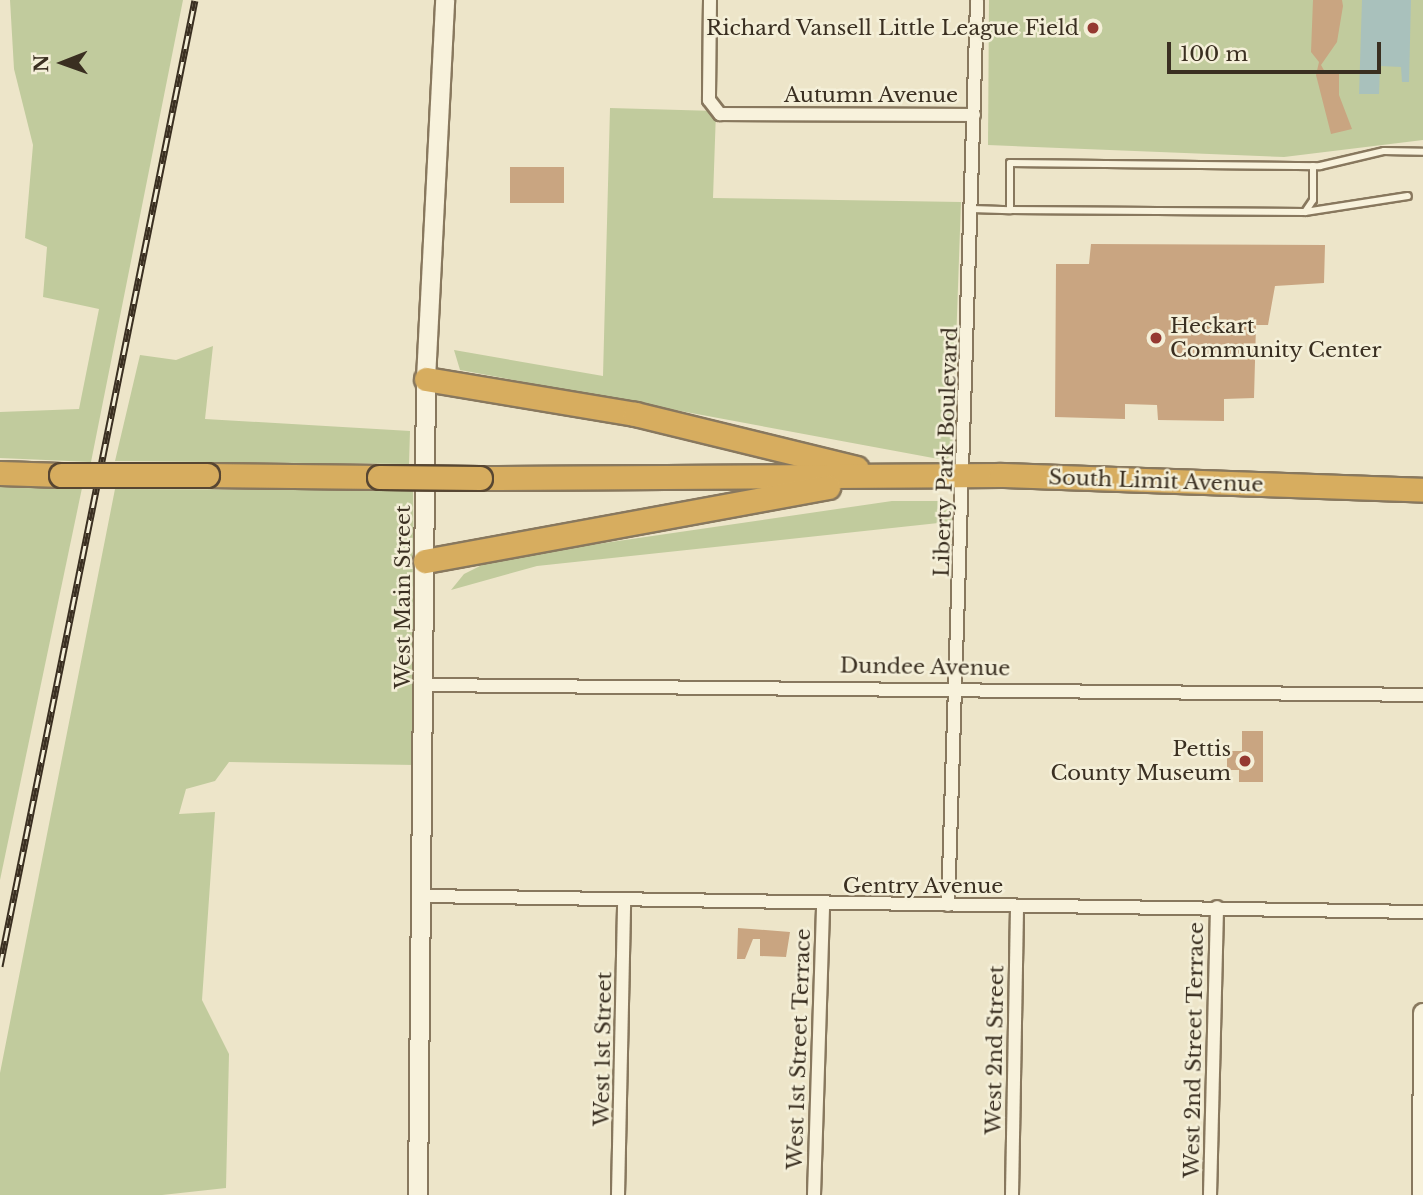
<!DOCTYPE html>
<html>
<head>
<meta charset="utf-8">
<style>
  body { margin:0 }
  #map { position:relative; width:1423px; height:1195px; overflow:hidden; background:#ede5c9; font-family:"Libre Baskerville",serif }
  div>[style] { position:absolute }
  .green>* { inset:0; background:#c1cb9d }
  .water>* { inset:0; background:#a9c1bc }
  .building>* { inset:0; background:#c9a581; transform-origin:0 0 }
  .roads { filter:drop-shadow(2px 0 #88785e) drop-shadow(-2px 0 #88785e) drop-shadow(0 2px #88785e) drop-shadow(0 -2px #88785e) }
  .lane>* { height:6px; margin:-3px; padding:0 3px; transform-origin:3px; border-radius:3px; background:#f8f2dc }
  .street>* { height:12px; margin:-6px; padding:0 6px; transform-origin:6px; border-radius:6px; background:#f8f2dc }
  .secondary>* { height:18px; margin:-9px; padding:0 9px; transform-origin:9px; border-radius:9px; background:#f8f2dc }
  .highway>* { height:23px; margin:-11.5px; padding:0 11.5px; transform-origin:11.5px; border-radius:11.5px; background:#d7ad5f }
  .rail>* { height:7px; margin-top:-3.5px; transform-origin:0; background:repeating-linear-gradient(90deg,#f4efd8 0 13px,#3a2f21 0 26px); box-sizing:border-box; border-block:2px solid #3a2f21 }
  .bridges { filter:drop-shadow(2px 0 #574632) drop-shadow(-2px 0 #574632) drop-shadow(0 2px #574632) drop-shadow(0 -2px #574632) }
  .highway-bridge>* { height:23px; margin:-11.5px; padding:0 11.5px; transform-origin:11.5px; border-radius:11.5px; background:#d7ad5f }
  .dots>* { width:19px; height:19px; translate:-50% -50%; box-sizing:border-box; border:4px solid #f4efd8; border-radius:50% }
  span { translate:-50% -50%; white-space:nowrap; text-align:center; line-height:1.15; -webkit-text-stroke:5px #f4efd8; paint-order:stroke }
  .poi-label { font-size:21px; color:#3a2f21 }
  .right { translate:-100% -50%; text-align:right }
  .left { translate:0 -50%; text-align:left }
  .street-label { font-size:21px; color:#3a2f21 }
  .north { position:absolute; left:28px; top:28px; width:70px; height:70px; -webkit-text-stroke:5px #f4efd8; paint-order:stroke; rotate:269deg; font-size:19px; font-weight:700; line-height:28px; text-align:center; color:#3a2f21 }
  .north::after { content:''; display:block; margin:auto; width:24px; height:32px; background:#3a2f21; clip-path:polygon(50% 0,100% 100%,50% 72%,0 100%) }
  .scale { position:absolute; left:1167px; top:42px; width:214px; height:32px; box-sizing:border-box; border:4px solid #3a2f21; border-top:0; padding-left:9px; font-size:21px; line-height:24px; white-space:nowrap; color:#3a2f21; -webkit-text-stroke:5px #f4efd8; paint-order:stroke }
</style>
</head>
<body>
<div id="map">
  <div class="green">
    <div style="clip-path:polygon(10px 0,183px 0,91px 462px,0 458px,0 412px,79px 409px,99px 309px,43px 297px,47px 247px,25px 238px,33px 145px,14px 69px)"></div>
    <div style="clip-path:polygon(989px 0,1423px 0,1423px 140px,1284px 157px,988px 145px)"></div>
    <div style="clip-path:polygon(610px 108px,716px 111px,713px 198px,961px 202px,952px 456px,944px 460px,460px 370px,454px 350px,603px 376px)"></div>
    <div style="clip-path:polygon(213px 346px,205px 419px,410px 431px,409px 464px,115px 461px,140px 355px,176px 360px)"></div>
    <div style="clip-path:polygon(0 486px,82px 488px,0 880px)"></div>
    <div style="clip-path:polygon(115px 489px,413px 490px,416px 765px,229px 762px,215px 781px,186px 789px,179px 814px,215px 812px,202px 1000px,229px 1054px,226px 1188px,162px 1195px,0 1195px,0 1073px)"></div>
    <div style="clip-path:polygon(892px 501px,951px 501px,957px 521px,537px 566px,451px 590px,464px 574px,494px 559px)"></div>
  </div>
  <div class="water">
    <div style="clip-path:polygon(1362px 0,1411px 0,1409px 82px,1402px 82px,1401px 67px,1380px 66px,1379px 94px,1359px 94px)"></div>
  </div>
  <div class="building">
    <div style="clip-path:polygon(1313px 0,1342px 0,1343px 6px,1337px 42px,1321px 65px,1325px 72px,1339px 72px,1339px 95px,1352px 129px,1331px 134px,1316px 75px,1319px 62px,1311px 52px)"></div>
    <div style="left:510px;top:167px;width:54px;height:36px"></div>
    <div style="clip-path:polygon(1091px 244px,1325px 245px,1324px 283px,1275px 286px,1268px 325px,1256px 325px,1254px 398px,1224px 399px,1224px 421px,1158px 420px,1157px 405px,1125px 404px,1125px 419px,1055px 417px,1056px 264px,1089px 264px)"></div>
    <div style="clip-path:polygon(1242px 731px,1263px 731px,1263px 782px,1239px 782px,1239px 770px,1227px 770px,1227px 751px,1242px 751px)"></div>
    <div style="clip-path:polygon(738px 928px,790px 932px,786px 957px,760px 956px,760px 939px,753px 939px,745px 959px,737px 959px)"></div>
  </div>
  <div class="roads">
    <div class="lane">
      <div style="left:972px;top:209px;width:38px;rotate:2deg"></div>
      <div style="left:1010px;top:210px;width:47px;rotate:-90deg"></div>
      <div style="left:1010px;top:163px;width:310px;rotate:0.6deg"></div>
      <div style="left:1320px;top:166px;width:66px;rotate:-13.2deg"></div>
      <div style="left:1384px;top:151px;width:39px;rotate:1deg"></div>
      <div style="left:1010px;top:210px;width:295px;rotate:0.4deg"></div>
      <div style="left:1305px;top:212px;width:104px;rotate:-8.8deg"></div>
      <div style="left:1305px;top:212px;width:14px;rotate:-56deg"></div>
      <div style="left:1313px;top:200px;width:34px;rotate:-90deg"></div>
    </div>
    <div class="street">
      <div style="left:710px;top:0;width:100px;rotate:90.6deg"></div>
      <div style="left:709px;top:100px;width:18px;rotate:52deg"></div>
      <div style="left:720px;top:114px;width:254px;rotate:0.2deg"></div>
      <div style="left:426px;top:685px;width:997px;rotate:0.57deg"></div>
      <div style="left:423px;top:896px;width:1000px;rotate:0.92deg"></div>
      <div style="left:948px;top:905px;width:905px;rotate:-88.16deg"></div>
      <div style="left:618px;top:1195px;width:292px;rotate:-88.8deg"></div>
      <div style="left:814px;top:1195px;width:291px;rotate:-88.2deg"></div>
      <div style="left:1012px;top:1195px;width:289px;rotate:-89deg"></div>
      <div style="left:1210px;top:1195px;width:288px;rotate:-88.6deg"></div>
    </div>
    <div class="secondary">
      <div style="left:418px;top:1195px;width:816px;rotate:-89.44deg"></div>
      <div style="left:426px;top:379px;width:379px;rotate:-87.1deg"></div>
      <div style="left:1422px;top:1195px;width:182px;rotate:-89.7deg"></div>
    </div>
    <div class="highway">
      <div style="left:426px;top:379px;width:212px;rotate:9.5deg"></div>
      <div style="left:635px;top:414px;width:228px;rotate:13.7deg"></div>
      <div style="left:0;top:473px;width:61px;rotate:1.9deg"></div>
      <div style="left:207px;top:475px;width:172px;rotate:0.7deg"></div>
      <div style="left:480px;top:478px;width:521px;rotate:-0.33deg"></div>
      <div style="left:1001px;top:475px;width:422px;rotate:2deg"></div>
      <div style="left:425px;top:561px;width:410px;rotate:-10.4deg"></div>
    </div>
  </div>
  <div class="rail">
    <div style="left:0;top:966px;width:985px;rotate:-78.59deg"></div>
  </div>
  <div class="bridges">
    <div class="highway-bridge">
      <div style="left:61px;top:475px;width:146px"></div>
      <div style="left:379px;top:477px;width:101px;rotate:0.6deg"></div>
    </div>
  </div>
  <div class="dots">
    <div style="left:1093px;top:28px;background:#953931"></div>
    <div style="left:1156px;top:338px;background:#953931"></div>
    <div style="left:1245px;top:761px;background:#953931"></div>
  </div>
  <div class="poi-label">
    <span class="right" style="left:1079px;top:28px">Richard Vansell Little League Field</span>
    <span class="left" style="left:1170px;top:338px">Heckart<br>Community Center</span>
    <span class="right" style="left:1231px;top:761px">Pettis<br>County Museum</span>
  </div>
  <div class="street-label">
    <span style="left:871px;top:95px">Autumn Avenue</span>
    <span style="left:946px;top:452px;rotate:-88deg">Liberty Park Boulevard</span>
    <span style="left:1156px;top:481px;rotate:2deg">South Limit Avenue</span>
    <span style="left:403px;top:597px;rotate:-90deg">West Main Street</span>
    <span style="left:925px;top:667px;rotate:1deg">Dundee Avenue</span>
    <span style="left:923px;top:886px">Gentry Avenue</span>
    <span style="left:603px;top:1049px;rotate:-89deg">West 1st Street</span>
    <span style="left:799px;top:1049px;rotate:-88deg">West 1st Street Terrace</span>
    <span style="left:995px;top:1050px;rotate:-89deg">West 2nd Street</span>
    <span style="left:1194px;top:1050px;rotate:-89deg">West 2nd Street Terrace</span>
  </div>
  <div class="north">N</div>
  <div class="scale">100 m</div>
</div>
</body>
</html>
